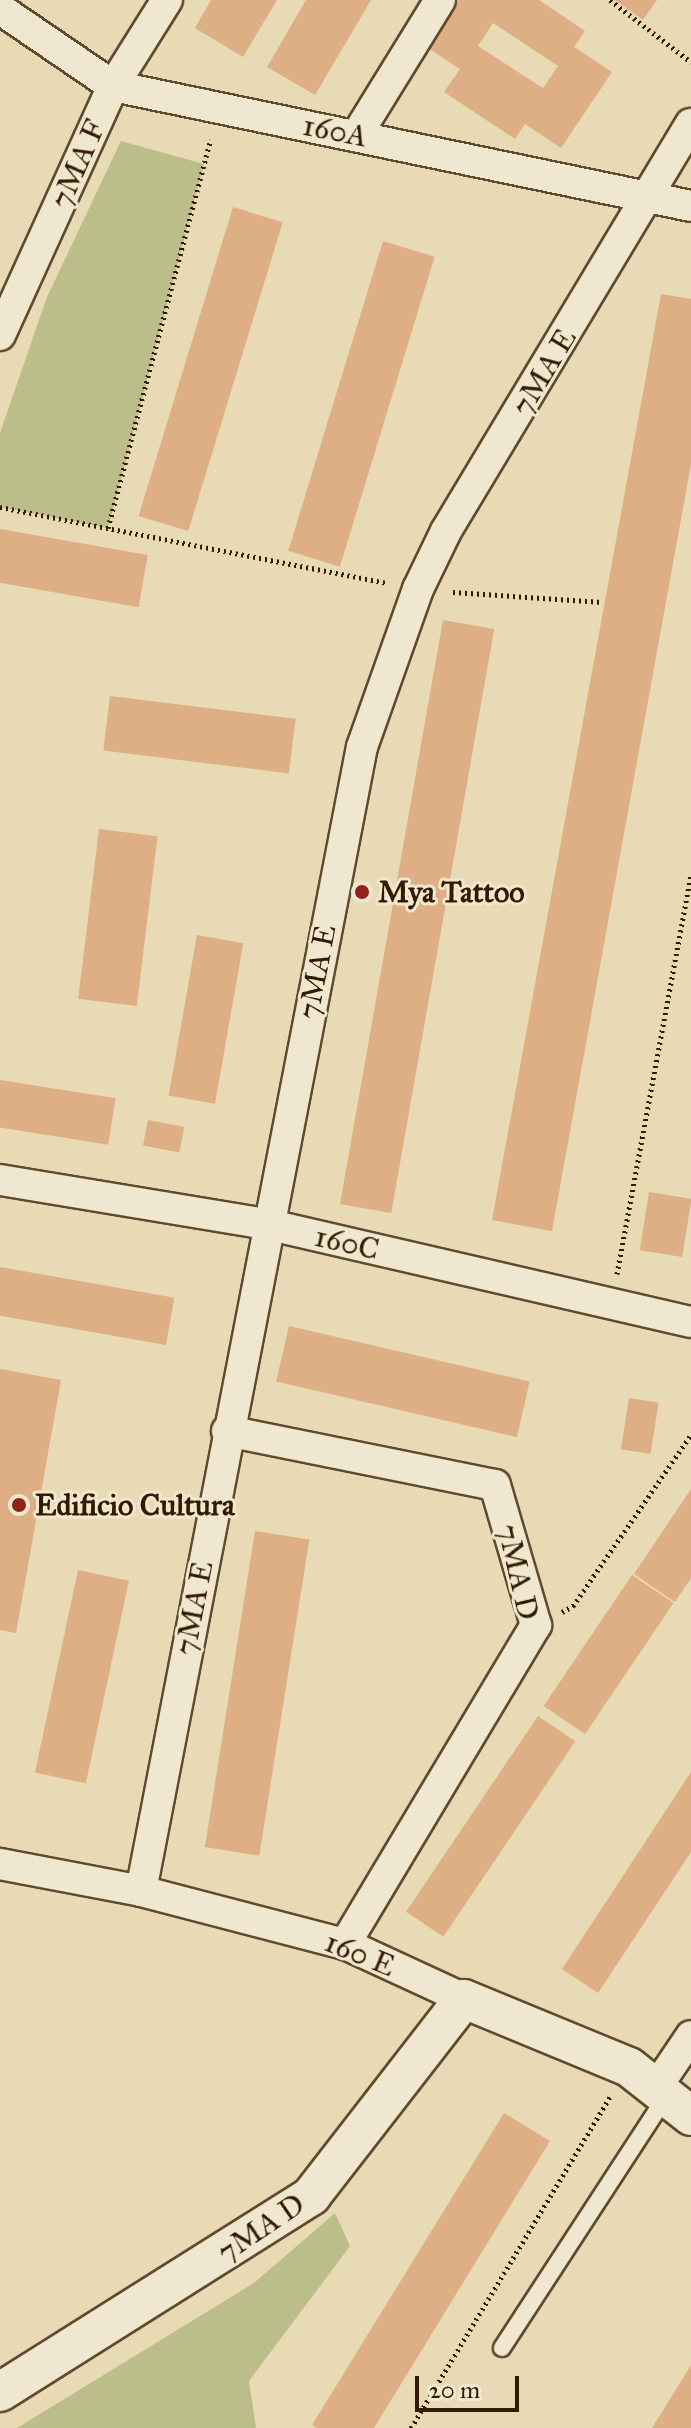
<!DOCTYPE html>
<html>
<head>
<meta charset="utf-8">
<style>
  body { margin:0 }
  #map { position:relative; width:691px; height:2428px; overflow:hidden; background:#e7dab5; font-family:"IM FELL Great Primer",serif }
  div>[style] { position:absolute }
  .green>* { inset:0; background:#bbbe8a }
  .building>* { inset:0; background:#deae85; transform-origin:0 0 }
  .path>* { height:5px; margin-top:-2.5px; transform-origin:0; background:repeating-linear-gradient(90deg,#331a00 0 2px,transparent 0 6px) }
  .roads { filter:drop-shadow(2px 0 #604a2d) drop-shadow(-2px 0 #604a2d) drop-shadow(0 2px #604a2d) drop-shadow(0 -2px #604a2d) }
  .service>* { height:16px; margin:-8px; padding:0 8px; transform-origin:8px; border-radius:8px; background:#efe7cf }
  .minor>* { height:30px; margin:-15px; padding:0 15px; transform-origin:15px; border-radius:15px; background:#efe7cf }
  .tertiary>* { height:38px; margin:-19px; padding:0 19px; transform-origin:19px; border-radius:19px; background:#efe7cf }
  .dots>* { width:22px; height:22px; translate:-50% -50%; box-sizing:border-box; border:4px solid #efe7cf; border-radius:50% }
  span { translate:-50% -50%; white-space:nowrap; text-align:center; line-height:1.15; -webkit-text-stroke:6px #efe7cf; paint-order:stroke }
  .street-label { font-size:30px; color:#331a00 }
  .poi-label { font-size:30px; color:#331a00; font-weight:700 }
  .left { translate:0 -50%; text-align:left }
  .scale { position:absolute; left:415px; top:2376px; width:104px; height:36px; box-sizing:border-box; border:4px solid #331a00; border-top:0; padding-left:10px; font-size:24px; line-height:28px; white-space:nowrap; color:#331a00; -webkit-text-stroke:6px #efe7cf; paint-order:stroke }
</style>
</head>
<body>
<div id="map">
  <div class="green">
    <div style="clip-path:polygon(121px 141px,204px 164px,108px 528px,0 507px,0 433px,47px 297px)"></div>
    <div style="clip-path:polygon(335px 2213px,350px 2246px,249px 2381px,256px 2428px,17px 2428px,254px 2283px)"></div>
  </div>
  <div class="building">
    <div style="clip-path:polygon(211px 0,277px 0,243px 57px,195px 28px)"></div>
    <div style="clip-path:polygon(306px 0,371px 0,315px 95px,267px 67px)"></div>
    <div style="clip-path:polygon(evenodd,459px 0,539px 0,585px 31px,574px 47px,612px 72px,561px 148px,525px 124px,515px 139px,444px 92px,460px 69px,428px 48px,459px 0,493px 23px,558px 66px,543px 88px,478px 46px,493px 23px)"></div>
    <div style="clip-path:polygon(615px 0,657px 0,643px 20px)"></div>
    <div style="left:233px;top:207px;width:52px;height:323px;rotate:17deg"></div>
    <div style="left:383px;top:241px;width:54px;height:324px;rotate:17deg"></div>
    <div style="clip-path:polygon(661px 294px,691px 299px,691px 464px,552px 1231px,492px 1220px)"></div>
    <div style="left:0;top:529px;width:150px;height:53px;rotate:10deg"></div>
    <div style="left:443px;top:620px;width:52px;height:593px;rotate:10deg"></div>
    <div style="left:110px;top:696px;width:187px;height:55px;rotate:7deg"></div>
    <div style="left:99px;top:829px;width:59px;height:171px;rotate:7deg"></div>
    <div style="left:197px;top:935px;width:47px;height:163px;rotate:10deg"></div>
    <div style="left:0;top:1080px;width:117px;height:47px;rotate:9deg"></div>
    <div style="left:148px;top:1120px;width:37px;height:26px;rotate:11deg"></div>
    <div style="left:649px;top:1192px;width:43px;height:59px;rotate:9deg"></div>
    <div style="left:0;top:1267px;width:177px;height:48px;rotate:10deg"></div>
    <div style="left:289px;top:1326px;width:247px;height:57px;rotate:13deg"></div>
    <div style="clip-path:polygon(0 1369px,61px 1380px,16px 1633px,0 1630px)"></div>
    <div style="left:629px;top:1398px;width:30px;height:52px;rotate:9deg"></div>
    <div style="clip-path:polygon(691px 1489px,691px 1578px,675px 1602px,634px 1574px)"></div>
    <div style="left:255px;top:1531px;width:55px;height:320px;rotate:9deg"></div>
    <div style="left:78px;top:1570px;width:52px;height:207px;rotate:12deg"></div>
    <div style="left:632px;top:1575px;width:50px;height:158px;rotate:34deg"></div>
    <div style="left:538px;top:1716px;width:45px;height:236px;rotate:34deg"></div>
    <div style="clip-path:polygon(691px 1772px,691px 1852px,598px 1993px,562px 1969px)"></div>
    <div style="clip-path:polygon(504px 2113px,550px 2141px,374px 2428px,317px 2428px,312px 2425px)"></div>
    <div style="clip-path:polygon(691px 2365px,691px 2428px,652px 2428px)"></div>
  </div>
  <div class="path">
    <div style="left:610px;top:0;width:102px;rotate:37.4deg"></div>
    <div style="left:0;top:507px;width:394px;rotate:11.1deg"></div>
    <div style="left:108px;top:528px;width:402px;rotate:-75.2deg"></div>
    <div style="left:453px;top:592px;width:150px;rotate:3.8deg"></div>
    <div style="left:617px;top:1274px;width:408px;rotate:-79.5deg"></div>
    <div style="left:562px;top:1612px;width:13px;rotate:-29deg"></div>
    <div style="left:573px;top:1606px;width:208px;rotate:-55.4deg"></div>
    <div style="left:411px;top:2428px;width:388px;rotate:-59deg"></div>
  </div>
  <div class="roads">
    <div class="service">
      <div style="left:502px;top:2348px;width:302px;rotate:-56.9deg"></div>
    </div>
    <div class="minor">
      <div style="left:0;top:9px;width:137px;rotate:34.3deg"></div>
      <div style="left:113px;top:86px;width:590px;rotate:11.73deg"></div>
      <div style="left:356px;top:136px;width:160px;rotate:-58.3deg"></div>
      <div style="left:0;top:335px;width:273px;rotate:-65.6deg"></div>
      <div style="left:113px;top:86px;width:102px;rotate:-57.9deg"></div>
      <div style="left:0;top:1180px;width:270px;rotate:9.4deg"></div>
      <div style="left:266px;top:1224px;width:436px;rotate:13deg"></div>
      <div style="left:227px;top:1431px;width:273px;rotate:11.4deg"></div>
      <div style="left:495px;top:1485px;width:146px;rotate:73.7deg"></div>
      <div style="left:536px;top:1625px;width:372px;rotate:120.9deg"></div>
      <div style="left:0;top:1864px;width:144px;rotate:10.8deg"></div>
      <div style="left:141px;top:1891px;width:211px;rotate:14.6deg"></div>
      <div style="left:345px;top:1944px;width:131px;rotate:24.8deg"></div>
      <div style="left:141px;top:1891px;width:1165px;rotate:-79.07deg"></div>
      <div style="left:362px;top:747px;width:168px;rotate:-70.5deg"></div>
      <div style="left:418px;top:589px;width:64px;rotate:-64.2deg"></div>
      <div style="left:446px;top:531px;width:475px;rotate:-59deg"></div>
      <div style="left:658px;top:2085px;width:59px;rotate:-56deg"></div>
    </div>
    <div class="tertiary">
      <div style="left:0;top:2392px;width:368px;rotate:-32.2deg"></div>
      <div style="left:311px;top:2196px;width:249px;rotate:-52.2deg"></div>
      <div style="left:464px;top:1999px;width:178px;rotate:22.4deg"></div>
      <div style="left:629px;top:2067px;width:79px;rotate:38.3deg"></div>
    </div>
  </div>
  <div class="dots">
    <div style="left:362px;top:892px;background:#8f2418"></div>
    <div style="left:19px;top:1505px;background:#8f2418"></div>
  </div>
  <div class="street-label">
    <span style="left:335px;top:131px;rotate:11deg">160A</span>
    <span style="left:78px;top:164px;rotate:-66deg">7MA F</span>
    <span style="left:544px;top:372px;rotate:-59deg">7MA E</span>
    <span style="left:317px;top:972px;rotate:-79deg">7MA E</span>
    <span style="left:347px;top:1243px;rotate:13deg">160C</span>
    <span style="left:518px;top:1572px;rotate:77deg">7MA D</span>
    <span style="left:194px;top:1608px;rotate:-79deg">7MA E</span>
    <span style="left:360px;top:1954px;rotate:22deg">160 E</span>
    <span style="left:261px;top:2228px;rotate:-34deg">7MA D</span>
  </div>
  <div class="poi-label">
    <span class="left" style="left:378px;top:892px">Mya Tattoo</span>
    <span class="left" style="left:35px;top:1505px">Edificio Cultura</span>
  </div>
  <div class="scale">20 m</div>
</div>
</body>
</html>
